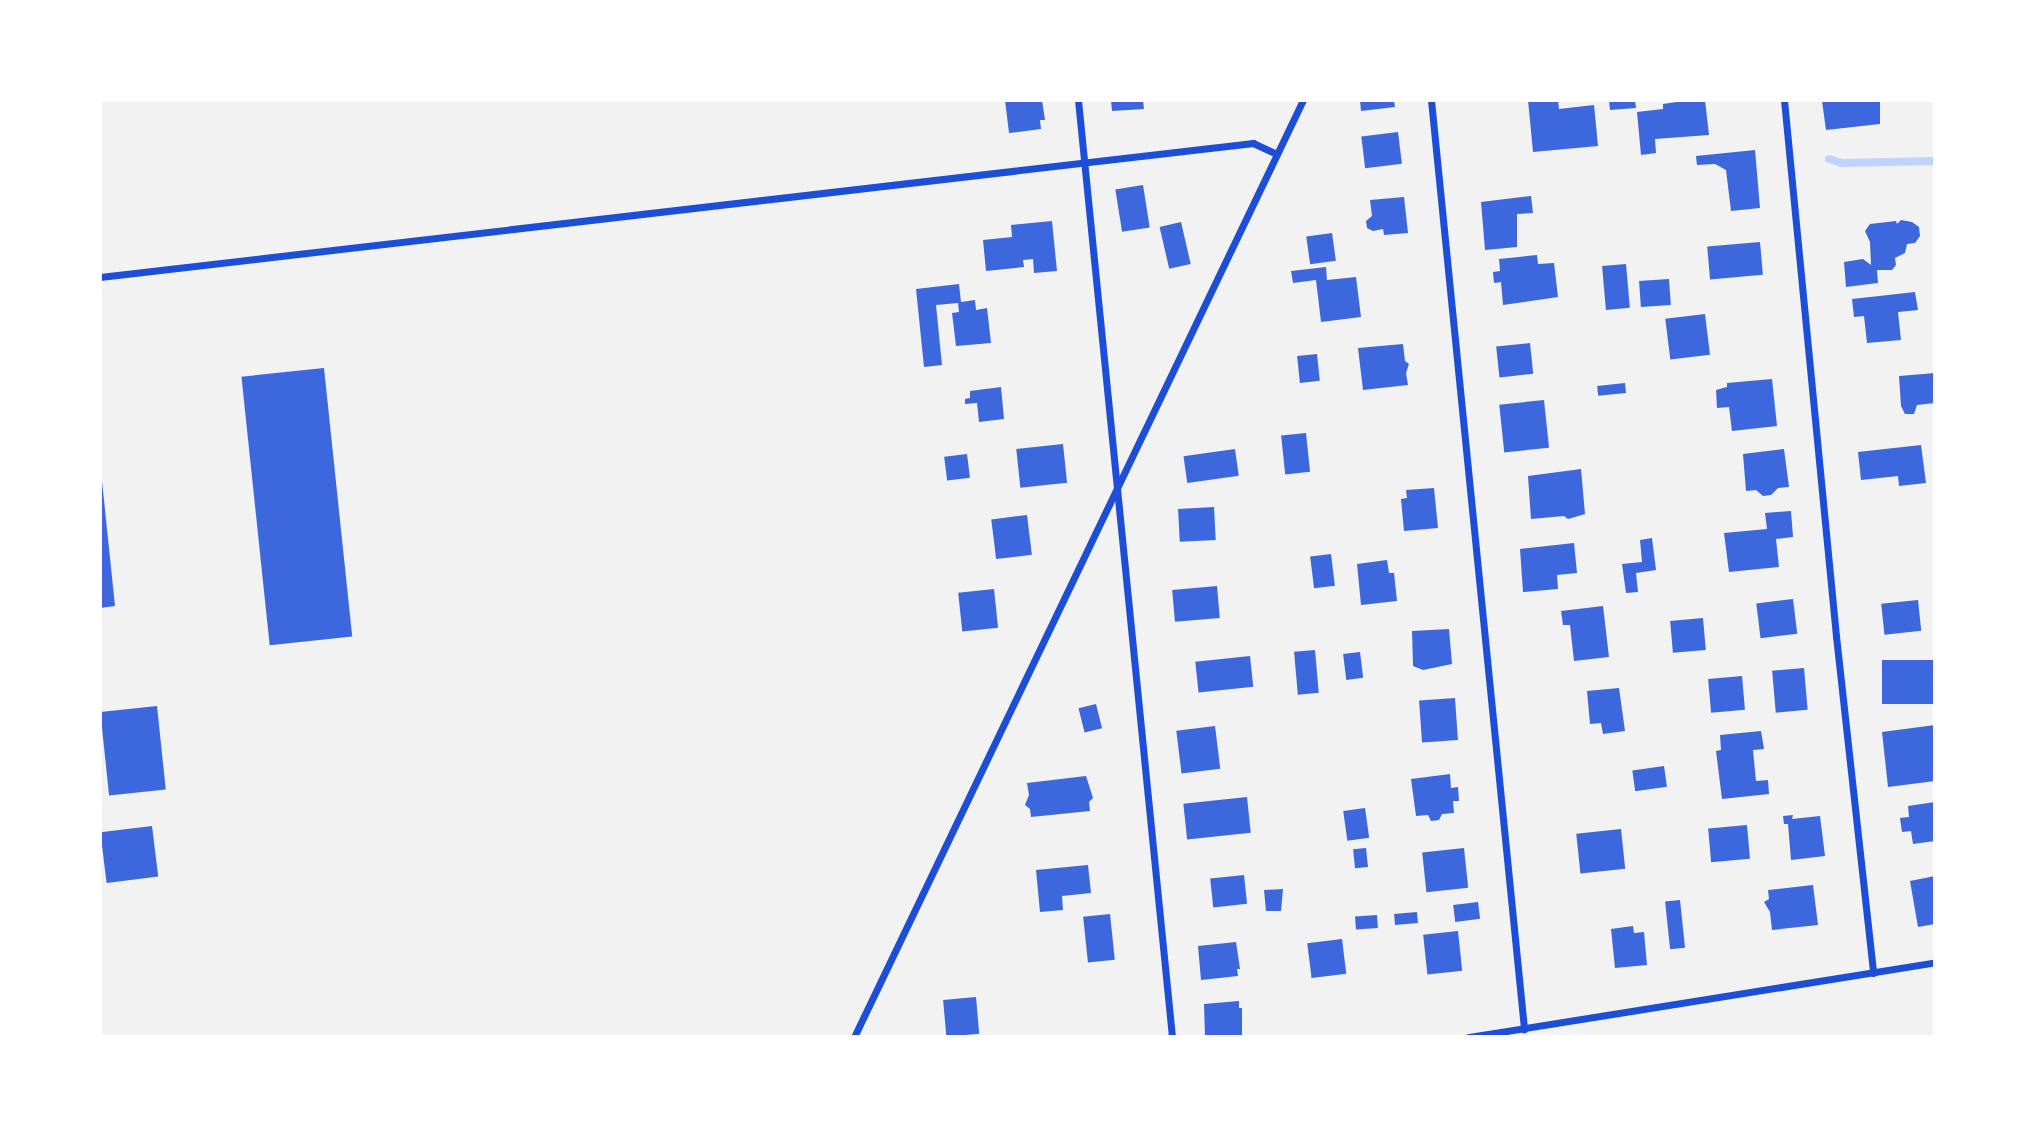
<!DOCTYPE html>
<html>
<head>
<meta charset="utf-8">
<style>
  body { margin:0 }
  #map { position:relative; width:2035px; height:1137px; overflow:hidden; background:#f2f2f2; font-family:"IBM Plex Sans",sans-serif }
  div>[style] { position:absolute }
  .stream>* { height:8px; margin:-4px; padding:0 4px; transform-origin:4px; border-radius:4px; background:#bfd3fe }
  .building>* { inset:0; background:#3d67dc; transform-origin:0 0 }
  .minor>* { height:7px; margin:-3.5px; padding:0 3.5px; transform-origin:3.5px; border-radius:3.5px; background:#1d4ed8 }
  span { translate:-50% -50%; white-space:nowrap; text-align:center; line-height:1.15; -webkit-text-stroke:5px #fff; paint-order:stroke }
  .frame { position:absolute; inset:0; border:102px solid #fff; pointer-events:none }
</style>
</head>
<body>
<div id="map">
  <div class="stream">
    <div style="left:1829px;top:159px;width:14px;rotate:17deg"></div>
    <div style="left:1842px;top:163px;width:93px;rotate:-1.2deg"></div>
  </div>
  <div class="building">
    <div style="clip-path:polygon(1005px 100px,1042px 100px,1045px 120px,1040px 120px,1041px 129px,1009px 133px)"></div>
    <div style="clip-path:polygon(1111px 100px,1143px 100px,1144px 109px,1112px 111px)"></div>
    <div style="clip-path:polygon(1360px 100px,1394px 100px,1395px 107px,1361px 111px)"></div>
    <div style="clip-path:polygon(1528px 100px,1558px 100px,1559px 109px,1594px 105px,1598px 146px,1533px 152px)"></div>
    <div style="clip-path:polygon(1609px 100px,1635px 100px,1636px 108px,1610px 110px)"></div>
    <div style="clip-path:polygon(1690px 100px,1705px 100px,1709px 135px,1655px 139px,1656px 153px,1641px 155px,1637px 112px,1663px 109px,1663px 104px)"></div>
    <div style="clip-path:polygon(1880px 100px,1880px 124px,1826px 130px,1822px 101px)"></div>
    <div style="left:1398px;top:132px;width:32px;height:37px;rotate:83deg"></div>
    <div style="clip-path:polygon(1755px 150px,1760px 208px,1731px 211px,1726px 170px,1715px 164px,1697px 165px,1696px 156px)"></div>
    <div style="left:1143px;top:185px;width:43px;height:28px;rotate:81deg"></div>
    <div style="clip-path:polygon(1531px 196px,1533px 213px,1517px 214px,1517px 247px,1485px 250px,1481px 202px)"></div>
    <div style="clip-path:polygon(1404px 197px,1408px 233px,1384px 235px,1383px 229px,1373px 231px,1367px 228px,1366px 221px,1372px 216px,1370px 200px)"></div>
    <div style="clip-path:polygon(1901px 220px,1912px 222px,1919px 227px,1920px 236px,1915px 243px,1907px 244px,1905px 253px,1895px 258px,1896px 265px,1892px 270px,1877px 270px,1878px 283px,1846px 287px,1844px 262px,1863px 259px,1871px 265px,1870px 242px,1865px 231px,1870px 224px,1896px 221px,1897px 224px)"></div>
    <div style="clip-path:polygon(1052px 221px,1057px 271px,1034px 273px,1033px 259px,1023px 260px,1024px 267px,986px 271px,983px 240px,1012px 237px,1011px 225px)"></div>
    <div style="left:1181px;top:222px;width:43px;height:22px;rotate:77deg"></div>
    <div style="left:1332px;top:233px;width:28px;height:26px;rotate:82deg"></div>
    <div style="left:1760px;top:242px;width:33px;height:53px;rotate:85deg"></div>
    <div style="clip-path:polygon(1537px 255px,1538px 264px,1554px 263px,1558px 297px,1503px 305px,1501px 282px,1494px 283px,1493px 272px,1500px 271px,1499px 259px)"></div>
    <div style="left:1626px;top:264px;width:44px;height:24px;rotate:85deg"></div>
    <div style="clip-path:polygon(1326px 267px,1327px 280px,1356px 277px,1361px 317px,1321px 322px,1316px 280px,1293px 283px,1291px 271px)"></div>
    <div style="left:1669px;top:279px;width:26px;height:30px;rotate:86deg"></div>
    <div style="clip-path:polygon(959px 284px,961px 302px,975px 300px,976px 310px,987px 308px,991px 343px,956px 346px,952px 313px,959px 312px,958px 303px,936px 305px,942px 365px,924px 367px,916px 289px)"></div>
    <div style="clip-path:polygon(1915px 292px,1918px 310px,1898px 312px,1901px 340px,1867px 343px,1864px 316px,1854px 317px,1852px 299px)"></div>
    <div style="left:1705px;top:314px;width:41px;height:40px;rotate:83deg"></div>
    <div style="left:1530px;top:343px;width:31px;height:34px;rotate:84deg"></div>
    <div style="clip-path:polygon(1403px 344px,1405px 361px,1409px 364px,1406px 373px,1408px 385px,1363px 390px,1358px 348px)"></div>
    <div style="left:1317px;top:354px;width:27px;height:20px;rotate:84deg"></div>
    <div style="left:324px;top:368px;width:270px;height:83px;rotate:84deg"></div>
    <div style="clip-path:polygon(1935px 373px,1935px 403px,1917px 405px,1914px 414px,1905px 414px,1901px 406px,1899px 376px)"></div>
    <div style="clip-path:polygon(1772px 379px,1777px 426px,1732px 431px,1729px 407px,1717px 408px,1716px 390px,1727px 387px,1727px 383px)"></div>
    <div style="left:1625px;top:383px;width:10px;height:28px;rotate:84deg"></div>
    <div style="clip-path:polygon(1001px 387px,1004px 419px,979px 422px,977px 403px,965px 404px,965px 399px,970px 398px,970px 391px)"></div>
    <div style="left:1544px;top:400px;width:48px;height:45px;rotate:84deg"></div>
    <div style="left:1306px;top:433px;width:39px;height:25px;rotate:84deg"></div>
    <div style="left:1063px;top:444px;width:39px;height:47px;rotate:84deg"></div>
    <div style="clip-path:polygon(1921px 445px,1926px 483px,1899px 486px,1898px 476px,1861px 480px,1858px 452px)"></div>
    <div style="left:1235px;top:449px;width:27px;height:52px;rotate:82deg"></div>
    <div style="clip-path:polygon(1784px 449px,1789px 487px,1778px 488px,1771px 495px,1763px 496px,1756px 490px,1746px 491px,1743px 454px)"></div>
    <div style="left:967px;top:454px;width:24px;height:23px;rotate:83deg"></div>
    <div style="clip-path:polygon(1581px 469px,1585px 514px,1568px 519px,1564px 516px,1531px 519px,1528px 476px)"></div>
    <div style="clip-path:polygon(102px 481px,115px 606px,100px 608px,100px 482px)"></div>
    <div style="clip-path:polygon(1434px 488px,1438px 528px,1404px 531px,1401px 499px,1407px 498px,1406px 490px)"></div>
    <div style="left:1214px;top:507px;width:33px;height:36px;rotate:87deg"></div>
    <div style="clip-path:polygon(1791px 511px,1793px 537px,1776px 539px,1779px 567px,1729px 572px,1724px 533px,1767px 529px,1765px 513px)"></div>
    <div style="left:1027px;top:515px;width:40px;height:36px;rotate:83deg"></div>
    <div style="clip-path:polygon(1652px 538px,1656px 570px,1636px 573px,1638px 592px,1626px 593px,1622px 564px,1642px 562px,1640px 540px)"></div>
    <div style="clip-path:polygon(1574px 543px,1577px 573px,1557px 575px,1558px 589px,1523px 592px,1520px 549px)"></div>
    <div style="left:1331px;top:554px;width:32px;height:21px;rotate:83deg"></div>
    <div style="clip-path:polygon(1387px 560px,1389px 573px,1394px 573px,1397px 601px,1361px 605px,1357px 564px)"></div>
    <div style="left:1217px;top:586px;width:32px;height:45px;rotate:85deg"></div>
    <div style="left:994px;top:589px;width:39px;height:36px;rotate:84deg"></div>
    <div style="left:1793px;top:599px;width:35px;height:37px;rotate:83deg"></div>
    <div style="left:1918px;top:600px;width:31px;height:37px;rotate:84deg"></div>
    <div style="clip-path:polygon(1603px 606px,1609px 657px,1574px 661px,1570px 625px,1563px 625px,1561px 611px)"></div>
    <div style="left:1703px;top:618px;width:32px;height:33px;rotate:85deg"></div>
    <div style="clip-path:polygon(1449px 629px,1452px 664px,1423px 670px,1413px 666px,1412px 631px)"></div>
    <div style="left:1315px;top:650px;width:43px;height:21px;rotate:85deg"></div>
    <div style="left:1360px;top:652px;width:26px;height:17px;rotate:83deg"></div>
    <div style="left:1250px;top:656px;width:31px;height:55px;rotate:84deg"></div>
    <div style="left:1935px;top:660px;width:44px;height:53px;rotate:90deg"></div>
    <div style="left:1804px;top:668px;width:42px;height:32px;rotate:85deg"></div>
    <div style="left:1742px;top:676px;width:34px;height:34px;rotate:85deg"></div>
    <div style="clip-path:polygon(1619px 688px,1625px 731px,1603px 734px,1601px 723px,1590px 724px,1587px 691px)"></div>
    <div style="left:1455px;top:698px;width:42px;height:36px;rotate:86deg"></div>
    <div style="left:1096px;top:704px;width:25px;height:18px;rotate:76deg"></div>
    <div style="left:157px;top:706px;width:84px;height:57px;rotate:84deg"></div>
    <div style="clip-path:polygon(1935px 725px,1935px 781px,1888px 787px,1882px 732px)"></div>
    <div style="left:1215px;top:726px;width:43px;height:39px;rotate:83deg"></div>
    <div style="clip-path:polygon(1761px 731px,1764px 749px,1753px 750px,1756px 781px,1768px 780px,1769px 794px,1722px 799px,1716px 751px,1721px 750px,1720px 735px)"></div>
    <div style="left:1664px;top:766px;width:21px;height:32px;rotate:82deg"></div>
    <div style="clip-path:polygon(1450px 774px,1451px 788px,1458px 787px,1459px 801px,1453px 801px,1454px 813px,1442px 814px,1439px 820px,1431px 821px,1428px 815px,1416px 816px,1411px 779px)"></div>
    <div style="clip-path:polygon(1086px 776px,1093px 798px,1089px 802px,1090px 811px,1031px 817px,1030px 809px,1025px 805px,1029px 795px,1027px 783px)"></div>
    <div style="left:1247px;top:797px;width:36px;height:64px;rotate:84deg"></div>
    <div style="clip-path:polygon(1935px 802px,1935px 841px,1913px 844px,1911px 831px,1902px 832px,1900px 818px,1909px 817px,1908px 806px)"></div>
    <div style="left:1365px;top:808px;width:30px;height:22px;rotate:82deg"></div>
    <div style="clip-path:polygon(1793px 815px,1792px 819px,1820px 816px,1825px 856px,1791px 860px,1788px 824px,1784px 824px,1783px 816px)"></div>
    <div style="left:1747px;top:825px;width:34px;height:39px;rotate:85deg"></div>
    <div style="left:152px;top:826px;width:51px;height:52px;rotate:83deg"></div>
    <div style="left:1621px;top:829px;width:40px;height:45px;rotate:84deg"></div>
    <div style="left:1366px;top:848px;width:19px;height:13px;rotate:84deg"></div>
    <div style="left:1464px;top:848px;width:40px;height:42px;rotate:84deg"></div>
    <div style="clip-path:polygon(1088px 865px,1091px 893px,1062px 896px,1063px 910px,1040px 912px,1036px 870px)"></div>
    <div style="left:1244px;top:875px;width:29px;height:34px;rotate:84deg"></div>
    <div style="clip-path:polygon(1935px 876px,1935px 924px,1918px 927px,1910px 881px)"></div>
    <div style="clip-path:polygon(1813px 885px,1818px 925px,1772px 930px,1770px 912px,1764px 902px,1769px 899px,1768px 890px)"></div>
    <div style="clip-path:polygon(1283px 889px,1281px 911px,1266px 911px,1264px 890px)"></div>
    <div style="left:1680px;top:900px;width:48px;height:15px;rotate:84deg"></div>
    <div style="left:1478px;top:902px;width:17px;height:25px;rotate:83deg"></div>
    <div style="left:1417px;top:912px;width:11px;height:23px;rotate:85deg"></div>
    <div style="left:1110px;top:914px;width:46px;height:27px;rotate:84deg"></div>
    <div style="left:1377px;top:915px;width:13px;height:22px;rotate:86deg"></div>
    <div style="clip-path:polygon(1633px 926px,1634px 933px,1644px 932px,1647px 965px,1615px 968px,1611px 929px)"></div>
    <div style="left:1458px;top:931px;width:40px;height:35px;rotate:84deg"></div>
    <div style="left:1342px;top:939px;width:35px;height:35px;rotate:83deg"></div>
    <div style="clip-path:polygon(1236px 942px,1240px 969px,1237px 969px,1238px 976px,1201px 980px,1198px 946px)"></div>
    <div style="left:976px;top:997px;width:37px;height:33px;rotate:85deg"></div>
    <div style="clip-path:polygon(1239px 1001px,1239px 1008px,1242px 1008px,1242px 1035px,1205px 1037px,1204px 1004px)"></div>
  </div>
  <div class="minor">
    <div style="left:1078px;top:100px;width:942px;rotate:84.27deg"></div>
    <div style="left:1431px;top:100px;width:934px;rotate:84.28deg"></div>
    <div style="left:1784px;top:100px;width:539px;rotate:84.46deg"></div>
    <div style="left:1836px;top:636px;width:339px;rotate:83.7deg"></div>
    <div style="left:100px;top:277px;width:1161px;rotate:-6.63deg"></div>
    <div style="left:1253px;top:143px;width:26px;rotate:25deg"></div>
    <div style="left:854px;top:1037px;width:1039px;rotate:-64.4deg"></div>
    <div style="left:1469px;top:1037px;width:472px;rotate:-9.1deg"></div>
  </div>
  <div class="frame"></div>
</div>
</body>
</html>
